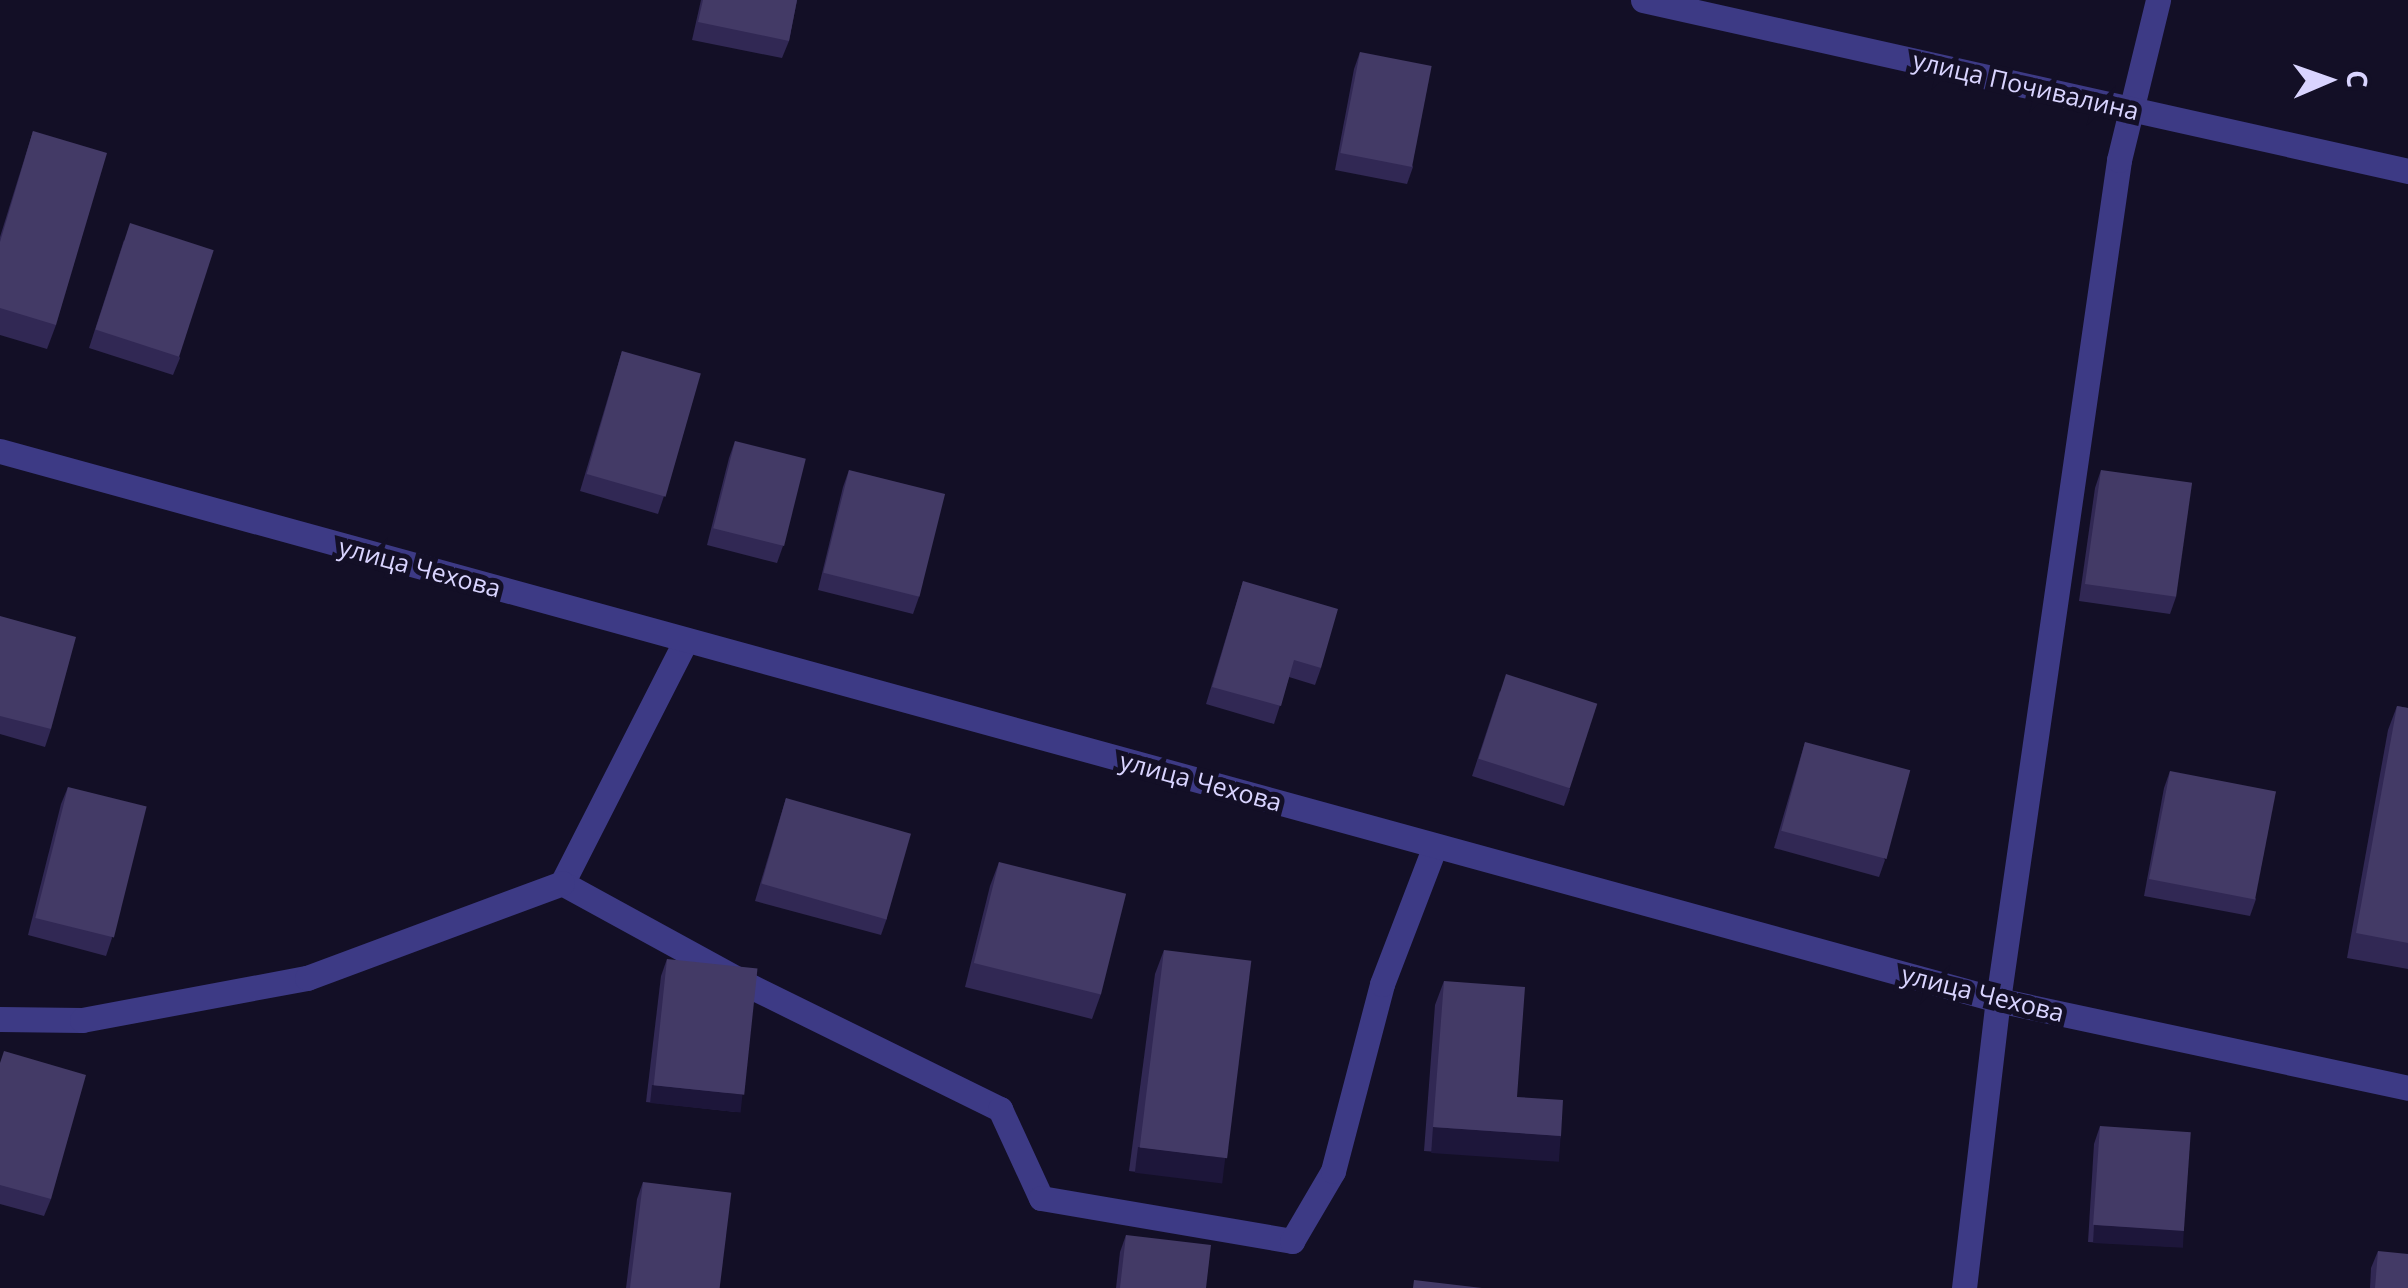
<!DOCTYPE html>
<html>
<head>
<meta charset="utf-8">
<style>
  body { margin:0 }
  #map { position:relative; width:2408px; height:1288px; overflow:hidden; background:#130f26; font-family:"Open Sans",sans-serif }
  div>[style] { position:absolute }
  .lane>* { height:25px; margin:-12.5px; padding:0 12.5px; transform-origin:12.5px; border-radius:12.5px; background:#3d3a85 }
  .street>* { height:25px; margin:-12.5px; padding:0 12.5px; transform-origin:12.5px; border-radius:12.5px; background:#3d3a85 }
  .wall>* { inset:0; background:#312854 }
  .shaded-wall>* { inset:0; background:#1d163a; transform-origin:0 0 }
  .building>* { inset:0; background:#433a66; transform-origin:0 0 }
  span { translate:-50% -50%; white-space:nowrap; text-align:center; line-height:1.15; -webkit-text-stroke:10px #130f26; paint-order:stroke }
  .street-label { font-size:25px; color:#d9d4ff }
  .north { position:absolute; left:2278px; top:30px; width:100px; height:100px; -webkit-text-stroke:8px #130f26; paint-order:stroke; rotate:88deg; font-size:28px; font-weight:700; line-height:40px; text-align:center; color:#d9d4ff }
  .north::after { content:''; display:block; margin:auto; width:35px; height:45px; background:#d9d4ff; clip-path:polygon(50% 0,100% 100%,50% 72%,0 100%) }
</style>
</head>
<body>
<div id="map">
  <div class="lane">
    <div style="left:686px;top:640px;width:273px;rotate:117deg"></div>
    <div style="left:562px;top:883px;width:214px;rotate:28.7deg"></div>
    <div style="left:750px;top:986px;width:279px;rotate:26.2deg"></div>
    <div style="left:1000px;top:1109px;width:98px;rotate:65.3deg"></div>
    <div style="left:1041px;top:1198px;width:255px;rotate:9.7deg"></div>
    <div style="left:1292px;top:1241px;width:81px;rotate:-59.6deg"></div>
    <div style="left:1333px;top:1171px;width:193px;rotate:-75.3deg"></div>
    <div style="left:1382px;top:984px;width:148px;rotate:-69deg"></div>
    <div style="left:1998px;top:1000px;width:849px;rotate:-81.8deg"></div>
    <div style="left:2119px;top:160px;width:165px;rotate:-76.3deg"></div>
    <div style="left:0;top:1019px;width:82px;rotate:0.7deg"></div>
    <div style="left:82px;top:1020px;width:229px;rotate:-10.6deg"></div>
    <div style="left:307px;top:978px;width:272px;rotate:-20.4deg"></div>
  </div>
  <div class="street">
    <div style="left:1643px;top:0;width:784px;rotate:12.6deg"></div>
    <div style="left:0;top:451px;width:2072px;rotate:15.36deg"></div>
    <div style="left:1998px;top:1000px;width:419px;rotate:12.1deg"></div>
    <div style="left:1964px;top:1288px;width:290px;rotate:-83.3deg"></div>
  </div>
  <div class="wall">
    <div style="clip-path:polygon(701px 0,797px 0,789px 41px,782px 58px,692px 40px)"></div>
    <div style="clip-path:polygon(1360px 52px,1413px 167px,1407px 184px,1335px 170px,1354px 69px)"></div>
    <div style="clip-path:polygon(33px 131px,56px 325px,47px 349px,0 335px,0 237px)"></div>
    <div style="clip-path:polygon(124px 240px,180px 358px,173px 375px,89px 348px)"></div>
    <div style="clip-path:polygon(622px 351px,664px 496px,658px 514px,580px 491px)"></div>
    <div style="clip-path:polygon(735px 441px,783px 546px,777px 563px,707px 545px,729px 458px)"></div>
    <div style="clip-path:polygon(849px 470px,919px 597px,913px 614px,818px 590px,843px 487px)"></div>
    <div style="clip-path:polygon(2101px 470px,2176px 597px,2170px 614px,2079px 601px,2095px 488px)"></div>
    <div style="clip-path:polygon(1243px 581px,1321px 668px,1315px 685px,1289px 677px,1274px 724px,1206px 704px)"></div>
    <div style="clip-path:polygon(0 616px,51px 729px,45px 747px,0 734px)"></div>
    <div style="clip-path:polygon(1500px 691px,1570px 789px,1564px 806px,1472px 776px)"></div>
    <div style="clip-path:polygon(2397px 706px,2408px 708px,2408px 969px,2347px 958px,2388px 730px)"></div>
    <div style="clip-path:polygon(1805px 742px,1885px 860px,1879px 877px,1774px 848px)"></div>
    <div style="clip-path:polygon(2170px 771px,2256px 899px,2250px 916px,2144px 896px,2164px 788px)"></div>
    <div style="clip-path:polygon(68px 787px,112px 938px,106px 956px,28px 935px,61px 804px)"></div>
    <div style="clip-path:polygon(786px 798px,887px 918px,881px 935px,755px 901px)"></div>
    <div style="clip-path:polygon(999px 862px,1101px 994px,1092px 1019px,965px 987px,990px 886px)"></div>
    <div style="clip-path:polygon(1164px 950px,1216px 1182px,1129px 1171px,1155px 974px)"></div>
    <div style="clip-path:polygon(667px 959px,736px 1112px,646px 1102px,661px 976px)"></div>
    <div style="clip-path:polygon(1444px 981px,1517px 1097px,1561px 1136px,1552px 1160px,1424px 1151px,1435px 1005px)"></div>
    <div style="clip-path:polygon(0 1063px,51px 1199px,44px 1216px,0 1204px)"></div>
    <div style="clip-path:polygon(2100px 1126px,2178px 1247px,2088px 1242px,2094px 1144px)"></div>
    <div style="clip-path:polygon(643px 1182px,719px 1288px,626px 1288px,637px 1199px)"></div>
    <div style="clip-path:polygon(1126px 1235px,1206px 1288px,1116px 1288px,1120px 1252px)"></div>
    <div style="clip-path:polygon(2378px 1251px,2408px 1288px,2370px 1288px,2371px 1268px)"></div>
  </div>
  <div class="shaded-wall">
    <div style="left:652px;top:1085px;width:91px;height:18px;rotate:6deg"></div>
    <div style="left:1433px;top:1127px;width:128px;height:26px;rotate:4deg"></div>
    <div style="left:1138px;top:1147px;width:88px;height:26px;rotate:7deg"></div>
    <div style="left:2094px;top:1225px;width:90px;height:18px;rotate:3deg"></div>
  </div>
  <div class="building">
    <div style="clip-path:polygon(703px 0,797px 0,789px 41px,698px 22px)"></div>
    <div style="left:1360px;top:52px;width:73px;height:103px;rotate:11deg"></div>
    <div style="clip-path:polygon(33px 131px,107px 153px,56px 325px,0 308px,0 242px)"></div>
    <div style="left:130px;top:223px;width:88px;height:112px;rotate:18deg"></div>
    <div style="left:622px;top:351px;width:82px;height:128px;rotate:16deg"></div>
    <div style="left:735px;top:441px;width:73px;height:90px;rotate:14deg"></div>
    <div style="left:849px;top:470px;width:99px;height:106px;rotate:14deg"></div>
    <div style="left:2101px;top:470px;width:92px;height:115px;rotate:8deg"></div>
    <div style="clip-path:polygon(1243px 581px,1338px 609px,1321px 668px,1294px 660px,1281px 706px,1212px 687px)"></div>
    <div style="clip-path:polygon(0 616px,76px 637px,51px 729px,0 716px)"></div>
    <div style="left:1506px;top:674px;width:96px;height:89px;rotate:18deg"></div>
    <div style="clip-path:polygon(2397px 706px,2408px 708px,2408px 943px,2356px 933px)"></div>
    <div style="left:1805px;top:742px;width:109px;height:92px;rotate:15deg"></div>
    <div style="left:2170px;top:771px;width:108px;height:110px;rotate:11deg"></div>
    <div style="left:68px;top:787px;width:81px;height:135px;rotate:14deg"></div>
    <div style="left:786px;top:798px;width:130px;height:89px;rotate:16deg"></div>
    <div style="left:999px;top:862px;width:131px;height:104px;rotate:14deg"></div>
    <div style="left:1164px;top:950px;width:88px;height:199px;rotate:7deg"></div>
    <div style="left:667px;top:959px;width:91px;height:127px;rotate:6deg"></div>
    <div style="clip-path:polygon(1444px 981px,1525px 987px,1517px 1097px,1563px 1100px,1561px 1136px,1433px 1127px)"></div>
    <div style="clip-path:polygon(4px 1051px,86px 1075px,51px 1199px,0 1185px,0 1063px)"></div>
    <div style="left:2100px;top:1126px;width:91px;height:99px;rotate:4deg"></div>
    <div style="left:643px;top:1182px;width:89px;height:107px;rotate:7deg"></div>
    <div style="clip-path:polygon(1126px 1235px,1211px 1245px,1206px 1288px,1120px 1288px)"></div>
    <div style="clip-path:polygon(2378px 1251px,2408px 1254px,2408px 1288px,2375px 1288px)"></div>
    <div style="clip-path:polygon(1414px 1280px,1482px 1288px,1413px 1288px)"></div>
  </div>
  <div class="street-label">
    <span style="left:2026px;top:85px;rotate:13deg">улица Почивалина</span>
    <span style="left:420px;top:567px;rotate:15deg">улица Чехова</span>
    <span style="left:1201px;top:781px;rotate:15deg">улица Чехова</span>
    <span style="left:1983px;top:993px;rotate:14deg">улица Чехова</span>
  </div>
  <div class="north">С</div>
</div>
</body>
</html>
